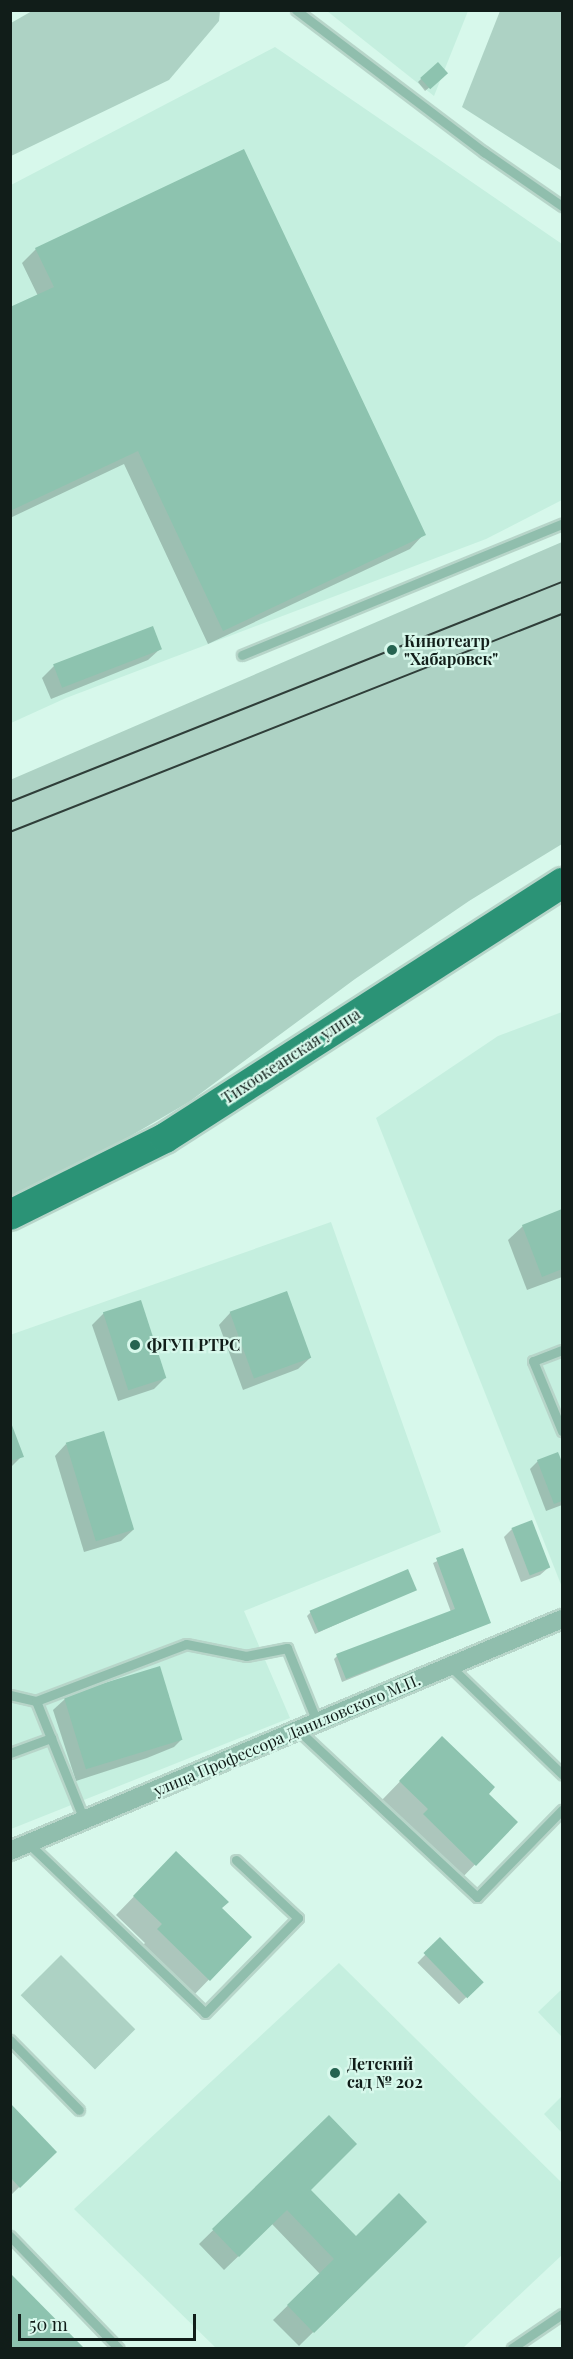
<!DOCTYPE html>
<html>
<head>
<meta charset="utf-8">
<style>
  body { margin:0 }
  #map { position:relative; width:573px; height:2359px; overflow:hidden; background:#d7f8eb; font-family:"Playfair Display",serif }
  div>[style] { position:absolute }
  .built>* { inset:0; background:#c5efdf }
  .green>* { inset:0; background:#add2c4; transform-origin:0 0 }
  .shadow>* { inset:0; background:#0003; transform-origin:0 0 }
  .building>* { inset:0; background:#8dc3af; transform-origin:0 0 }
  .roads { filter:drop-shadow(2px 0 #b7d5c9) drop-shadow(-2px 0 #b7d5c9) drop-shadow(0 2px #b7d5c9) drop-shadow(0 -2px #b7d5c9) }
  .lane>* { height:9px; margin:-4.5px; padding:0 4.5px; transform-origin:4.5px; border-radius:4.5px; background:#90bead }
  .street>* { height:18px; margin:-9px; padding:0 9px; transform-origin:9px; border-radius:9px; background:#90bead }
  .primary>* { height:30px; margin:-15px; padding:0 15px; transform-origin:15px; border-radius:15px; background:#2b9376 }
  .tram>* { height:1.5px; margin:-0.75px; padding:0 0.75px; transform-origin:0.75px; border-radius:0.75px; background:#2f3e39 }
  .dots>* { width:16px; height:16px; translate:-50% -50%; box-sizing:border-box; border:3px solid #d7f8eb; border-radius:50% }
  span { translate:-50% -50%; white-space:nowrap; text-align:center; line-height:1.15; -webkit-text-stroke:4.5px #d7f8eb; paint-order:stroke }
  .poi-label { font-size:16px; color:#111d19; font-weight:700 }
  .left { translate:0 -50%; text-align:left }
  .street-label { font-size:16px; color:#111d19 }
  .frame { position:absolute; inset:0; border:12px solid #111d19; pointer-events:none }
  .scale { position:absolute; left:18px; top:2314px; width:178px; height:27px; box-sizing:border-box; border:3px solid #111d19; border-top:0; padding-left:8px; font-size:18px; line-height:21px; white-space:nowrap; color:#111d19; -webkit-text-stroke:4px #d7f8eb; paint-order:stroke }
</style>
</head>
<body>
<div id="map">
  <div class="built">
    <div style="clip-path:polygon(327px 11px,468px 11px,434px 96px)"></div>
    <div style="clip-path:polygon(275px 47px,562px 244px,562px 500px,486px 539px,66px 698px,11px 723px,11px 185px)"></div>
    <div style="clip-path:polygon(562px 1012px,562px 1587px,376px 1118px,498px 1036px)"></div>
    <div style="clip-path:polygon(331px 1222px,441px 1532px,244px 1611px,290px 1718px,11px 1829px,10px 1335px)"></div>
    <div style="clip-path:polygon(339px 1963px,562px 2183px,562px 2255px,463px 2348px,216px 2348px,74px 2209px)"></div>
    <div style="clip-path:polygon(562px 1989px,562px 2037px,538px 2012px)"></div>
    <div style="clip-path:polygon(562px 2096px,562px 2133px,544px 2114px)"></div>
  </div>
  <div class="green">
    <div style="clip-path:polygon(32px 11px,220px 10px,220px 11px,219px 21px,169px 80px,11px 156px,11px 23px)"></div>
    <div style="clip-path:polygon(500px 11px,562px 11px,562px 171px,462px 107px)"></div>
    <div style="clip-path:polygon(562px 542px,562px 844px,469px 901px,355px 979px,189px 1102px,60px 1177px,11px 1199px,10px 780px)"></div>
    <div style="left:61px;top:1955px;width:105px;height:57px;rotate:45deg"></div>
  </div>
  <div class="shadow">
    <div style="clip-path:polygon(442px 77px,425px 91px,418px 82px,421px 79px)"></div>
    <div style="clip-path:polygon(36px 249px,424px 534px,410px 549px,208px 644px,124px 464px,10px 518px,10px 309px,38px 296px,22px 263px)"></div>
    <div style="clip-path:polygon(160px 649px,148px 660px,51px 699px,42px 678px,54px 666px)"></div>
    <div style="clip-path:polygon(562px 1210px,562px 1277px,527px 1290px,508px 1240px,523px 1226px)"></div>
    <div style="clip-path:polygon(286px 1293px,310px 1358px,298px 1369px,243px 1390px,219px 1325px,230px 1313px)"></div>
    <div style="clip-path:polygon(104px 1313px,165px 1378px,154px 1389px,118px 1401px,92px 1325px)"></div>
    <div style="clip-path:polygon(10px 1423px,22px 1456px,10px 1468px)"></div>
    <div style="clip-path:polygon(66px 1444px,133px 1530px,121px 1541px,84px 1552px,55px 1456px)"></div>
    <div style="clip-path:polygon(558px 1454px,562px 1466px,562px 1505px,546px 1511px,530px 1469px,538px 1461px)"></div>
    <div style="clip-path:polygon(512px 1529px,548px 1568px,540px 1575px,521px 1582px,504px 1537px)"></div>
    <div style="clip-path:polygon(462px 1550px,489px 1623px,342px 1682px,334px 1659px,337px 1656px,451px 1612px,433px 1563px)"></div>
    <div style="clip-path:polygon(415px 1589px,315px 1634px,307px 1616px,311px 1612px)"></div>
    <div style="clip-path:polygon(65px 1699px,182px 1739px,174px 1747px,147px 1758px,76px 1781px,53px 1710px)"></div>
    <div style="clip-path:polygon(442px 1738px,487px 1794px,516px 1822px,457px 1883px,406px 1833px,411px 1828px,382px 1800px)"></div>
    <div style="clip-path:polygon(176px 1853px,220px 1908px,250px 1937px,191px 1998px,140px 1948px,145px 1943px,116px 1915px)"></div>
    <div style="left:440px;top:1940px;width:59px;height:32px;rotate:45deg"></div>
    <div style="clip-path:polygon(10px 2106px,55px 2152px,10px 2196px)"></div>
    <div style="clip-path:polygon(329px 2117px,309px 2190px,356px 2238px,425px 2222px,299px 2346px,273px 2320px,320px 2274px,272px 2224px,224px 2270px,199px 2244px)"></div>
    <div style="clip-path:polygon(10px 2275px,82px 2348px,10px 2348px)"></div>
  </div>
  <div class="building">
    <div style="left:438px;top:62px;width:15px;height:24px;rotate:48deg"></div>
    <div style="clip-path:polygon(244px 149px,426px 535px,223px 631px,138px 451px,10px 511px,10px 307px,54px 287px,35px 248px)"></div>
    <div style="left:153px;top:626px;width:25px;height:107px;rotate:69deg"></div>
    <div style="clip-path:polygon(562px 1209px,562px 1269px,542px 1277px,522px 1225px)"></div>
    <div style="left:287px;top:1291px;width:71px;height:61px;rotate:70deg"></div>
    <div style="left:141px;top:1300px;width:82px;height:40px;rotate:72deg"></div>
    <div style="clip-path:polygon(10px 1420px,24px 1457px,10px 1461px)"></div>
    <div style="left:104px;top:1431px;width:103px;height:40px;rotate:73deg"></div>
    <div style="clip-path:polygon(558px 1452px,562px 1462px,562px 1501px,554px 1504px,537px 1460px)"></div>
    <div style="left:532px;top:1520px;width:51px;height:22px;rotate:69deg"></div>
    <div style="clip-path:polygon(463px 1548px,491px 1623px,346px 1679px,336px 1654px,455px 1609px,436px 1558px)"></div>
    <div style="left:408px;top:1569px;width:23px;height:107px;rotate:67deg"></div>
    <div style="left:160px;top:1666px;width:77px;height:101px;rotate:73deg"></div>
    <div style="clip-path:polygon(442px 1736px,495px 1787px,489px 1794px,518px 1822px,476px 1866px,423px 1814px,428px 1809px,399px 1781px)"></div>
    <div style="clip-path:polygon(176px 1851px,229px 1902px,222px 1908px,252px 1937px,210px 1981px,157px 1929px,162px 1924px,133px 1896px)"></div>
    <div style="left:440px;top:1937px;width:63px;height:23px;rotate:46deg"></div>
    <div style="clip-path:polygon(10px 2103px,57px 2152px,20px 2188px,10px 2177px)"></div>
    <div style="clip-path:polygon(329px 2115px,357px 2144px,311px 2190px,356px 2236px,399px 2193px,427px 2222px,314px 2333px,287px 2305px,334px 2259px,287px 2210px,239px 2257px,212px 2229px)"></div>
    <div style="clip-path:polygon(10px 2273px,84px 2348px,13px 2348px,10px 2346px)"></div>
  </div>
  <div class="roads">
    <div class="lane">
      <div style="left:296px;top:10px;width:236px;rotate:37.1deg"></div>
      <div style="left:484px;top:152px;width:95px;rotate:34.7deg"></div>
      <div style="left:242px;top:655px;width:346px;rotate:-22.3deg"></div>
      <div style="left:562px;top:1350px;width:31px;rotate:159deg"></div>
      <div style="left:533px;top:1361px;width:76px;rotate:67.5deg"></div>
      <div style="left:450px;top:1666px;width:156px;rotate:44deg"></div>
      <div style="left:10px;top:1695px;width:27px;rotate:13deg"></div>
      <div style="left:36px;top:1701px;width:128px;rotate:68deg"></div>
      <div style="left:36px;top:1701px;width:160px;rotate:-20.8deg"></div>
      <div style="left:186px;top:1644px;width:61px;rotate:11.3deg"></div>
      <div style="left:246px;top:1656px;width:42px;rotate:-11deg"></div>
      <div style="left:287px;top:1648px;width:80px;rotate:67.9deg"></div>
      <div style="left:298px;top:1730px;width:245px;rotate:43deg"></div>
      <div style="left:477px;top:1897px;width:122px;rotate:-45.7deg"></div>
      <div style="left:10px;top:1753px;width:44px;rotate:-20.1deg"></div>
      <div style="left:28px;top:1843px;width:245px;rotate:43.8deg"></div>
      <div style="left:205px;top:2013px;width:133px;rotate:-45.6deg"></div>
      <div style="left:298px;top:1918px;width:85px;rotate:-136.9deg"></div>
      <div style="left:10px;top:2040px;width:98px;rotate:45.4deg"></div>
      <div style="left:10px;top:2236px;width:156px;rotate:46deg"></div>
      <div style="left:512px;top:2348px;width:60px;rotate:-34.2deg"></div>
    </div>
    <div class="street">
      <div style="left:10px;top:1851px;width:599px;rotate:-22.8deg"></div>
    </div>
    <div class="primary">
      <div style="left:10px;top:1215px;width:173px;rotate:-26.4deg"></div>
      <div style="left:165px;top:1138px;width:472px;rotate:-32.7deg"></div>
    </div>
  </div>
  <div class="tram">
    <div style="left:10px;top:802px;width:594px;rotate:-21.73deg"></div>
    <div style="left:10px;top:832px;width:593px;rotate:-21.55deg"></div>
  </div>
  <div class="dots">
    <div style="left:392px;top:650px;background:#256350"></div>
    <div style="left:135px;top:1345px;background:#256350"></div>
    <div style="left:335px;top:2073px;background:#256350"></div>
  </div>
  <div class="poi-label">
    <span class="left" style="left:404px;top:650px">Кинотеатр<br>"Хабаровск"</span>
    <span class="left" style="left:147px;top:1345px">ФГУП РТРС</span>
    <span class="left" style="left:347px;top:2073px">Детский<br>сад № 202</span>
  </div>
  <div class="street-label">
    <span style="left:291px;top:1056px;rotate:-33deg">Тихоокеанская улица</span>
    <span style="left:287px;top:1735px;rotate:-23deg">улица Профессора Даниловского М.П.</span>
  </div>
  <div class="frame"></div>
  <div class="scale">50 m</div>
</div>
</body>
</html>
